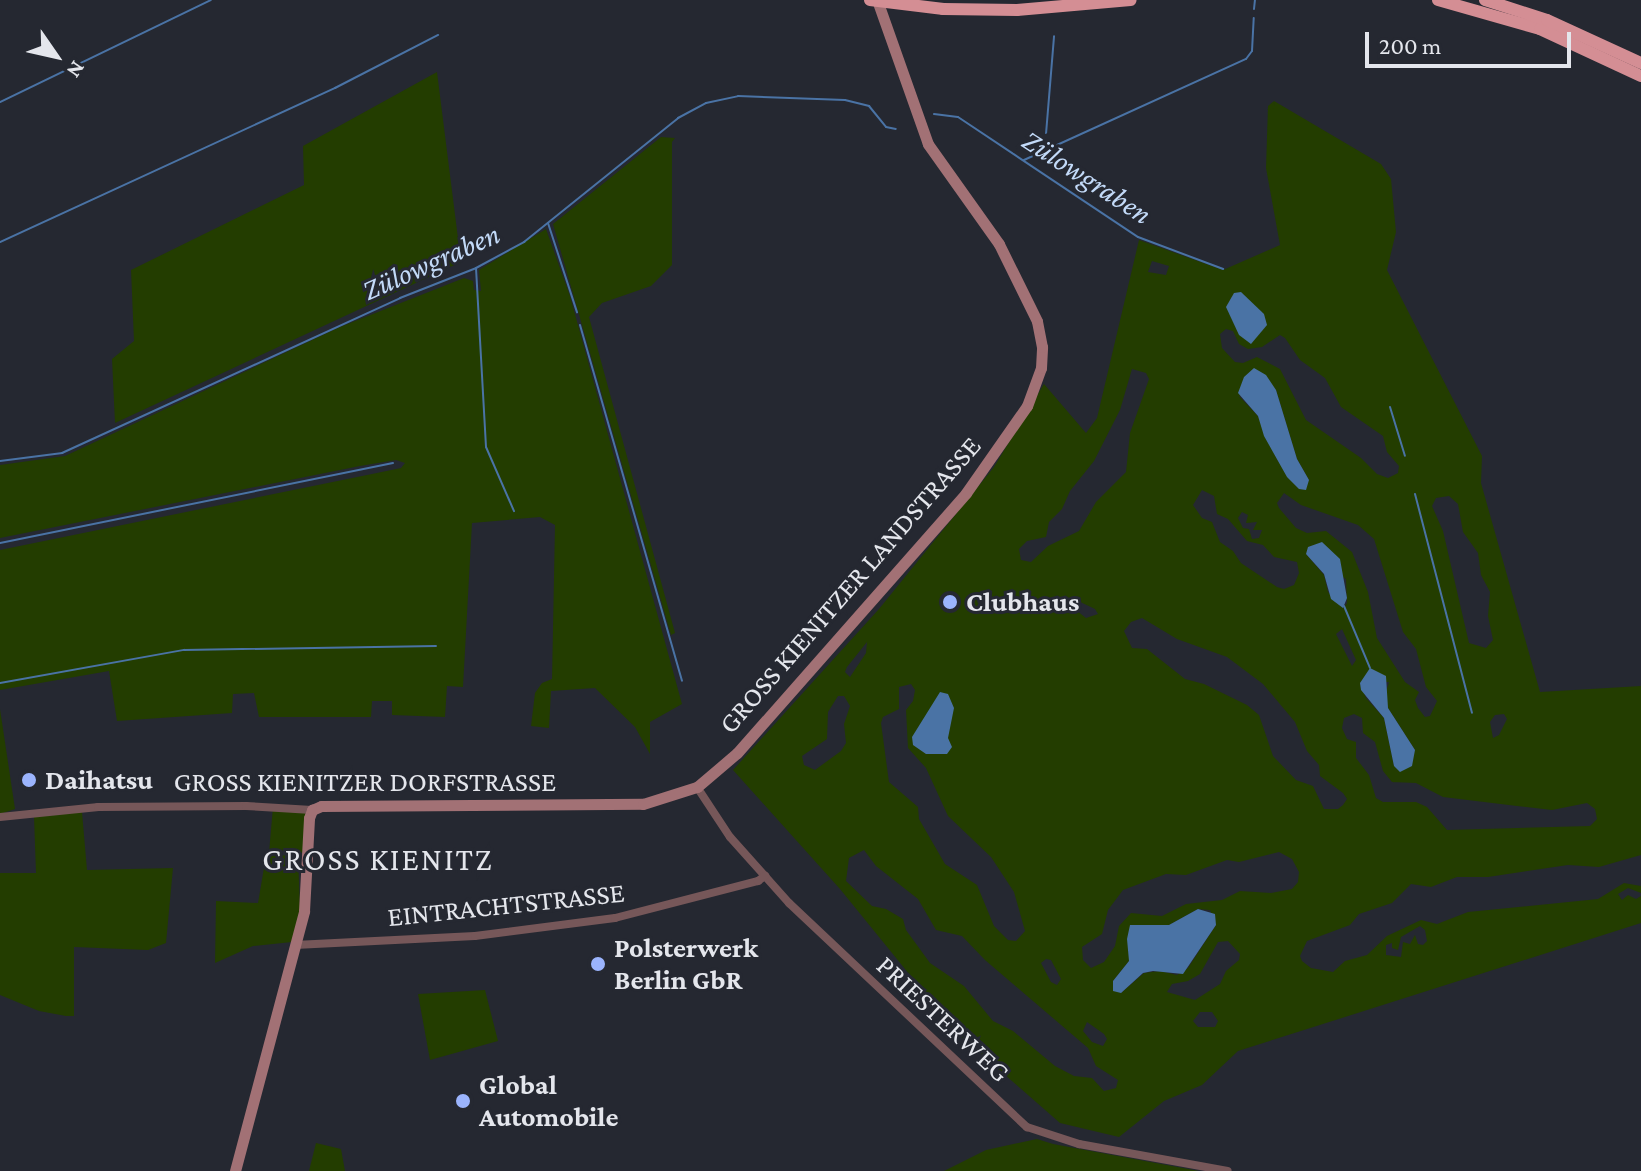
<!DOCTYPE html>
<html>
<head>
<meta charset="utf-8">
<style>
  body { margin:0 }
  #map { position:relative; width:1641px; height:1171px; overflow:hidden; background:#252831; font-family:"Crimson Pro",serif }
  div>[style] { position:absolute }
  .green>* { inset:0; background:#233d00; transform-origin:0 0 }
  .water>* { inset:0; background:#4a73a5 }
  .stream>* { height:2px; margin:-1px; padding:0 1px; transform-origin:1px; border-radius:1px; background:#4a73a5 }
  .minor>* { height:8px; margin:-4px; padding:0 4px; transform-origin:4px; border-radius:4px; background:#765759 }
  .secondary>* { height:11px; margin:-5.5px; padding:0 5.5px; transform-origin:5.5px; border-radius:5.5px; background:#a27175 }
  .trunk>* { height:12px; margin:-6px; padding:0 6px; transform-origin:6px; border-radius:6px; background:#d48e94 }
  .dots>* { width:22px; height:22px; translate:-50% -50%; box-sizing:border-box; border:4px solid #252831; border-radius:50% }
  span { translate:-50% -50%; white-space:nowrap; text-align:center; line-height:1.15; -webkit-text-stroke:6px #252831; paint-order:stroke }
  .street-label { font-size:28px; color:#e4e6ec }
  .poi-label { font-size:28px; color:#e4e6ec; font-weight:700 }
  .left { translate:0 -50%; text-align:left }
  .water-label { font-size:30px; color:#c3daf8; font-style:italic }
  .quarter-label { font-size:32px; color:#e4e6ec; letter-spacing:2px }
  .north { position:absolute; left:16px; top:16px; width:80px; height:80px; -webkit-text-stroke:6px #252831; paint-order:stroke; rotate:124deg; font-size:22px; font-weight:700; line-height:32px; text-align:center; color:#e4e6ec }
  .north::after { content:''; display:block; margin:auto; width:28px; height:36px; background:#e4e6ec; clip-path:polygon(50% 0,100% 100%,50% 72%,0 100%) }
  .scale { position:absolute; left:1365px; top:32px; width:206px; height:36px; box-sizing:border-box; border:4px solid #e4e6ec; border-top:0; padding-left:10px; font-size:24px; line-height:28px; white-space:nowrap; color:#e4e6ec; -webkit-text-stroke:6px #252831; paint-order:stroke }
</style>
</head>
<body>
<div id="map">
  <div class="green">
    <div style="clip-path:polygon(437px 72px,461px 262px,115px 423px,112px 359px,134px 341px,131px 270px,304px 185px,303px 146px)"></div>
    <div style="clip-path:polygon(evenodd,1274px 101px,1381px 164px,1391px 179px,1396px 232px,1387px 270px,1482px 456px,1481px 483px,1540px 692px,1641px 686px,1641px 855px,1599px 867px,1568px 865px,1488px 877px,1457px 877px,1431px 887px,1411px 884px,1392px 903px,1359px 914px,1350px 925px,1307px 941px,1300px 956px,1302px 961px,1311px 968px,1333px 972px,1345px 961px,1367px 955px,1387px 936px,1421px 920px,1437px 924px,1468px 912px,1598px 899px,1624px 883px,1641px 886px,1641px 893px,1628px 888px,1618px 894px,1622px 900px,1628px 895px,1636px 899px,1641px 896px,1641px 923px,1238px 1051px,1202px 1085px,1164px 1101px,1119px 1137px,1060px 1123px,957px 1033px,840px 889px,733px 770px,879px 609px,994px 467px,1044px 384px,1086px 433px,1097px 418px,1139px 240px,1223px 270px,1280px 245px,1266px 168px,1268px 106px,1274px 101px,1152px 261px,1169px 266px,1166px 275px,1148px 272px,1152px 261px,1274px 101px,1226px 329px,1233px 331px,1239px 344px,1248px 349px,1262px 347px,1280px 335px,1285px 338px,1300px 360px,1325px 378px,1341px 407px,1383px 436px,1387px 452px,1399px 466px,1398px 473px,1388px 478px,1377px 474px,1361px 458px,1306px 420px,1280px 369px,1257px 357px,1243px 363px,1235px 362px,1222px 348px,1220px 334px,1226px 329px,1274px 101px,1132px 369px,1146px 373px,1149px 379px,1130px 433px,1126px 472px,1096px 502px,1079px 531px,1048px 546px,1031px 562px,1021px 560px,1019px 549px,1027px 541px,1046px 537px,1049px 522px,1062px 509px,1070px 491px,1094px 461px,1120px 410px,1132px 369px,1274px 101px,1276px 390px,1297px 459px,1309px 480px,1278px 461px,1258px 416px,1239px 396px,1276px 390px,1274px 101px,1202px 490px,1214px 496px,1217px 514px,1228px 519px,1247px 541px,1263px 545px,1274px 557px,1297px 562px,1299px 573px,1294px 585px,1284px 589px,1277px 587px,1241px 563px,1233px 551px,1220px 542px,1212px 522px,1202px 518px,1193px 505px,1202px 490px,1274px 101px,1284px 493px,1301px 505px,1358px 525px,1374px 539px,1403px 632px,1416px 649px,1426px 687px,1437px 701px,1430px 716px,1425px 717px,1418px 708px,1415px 700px,1419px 692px,1405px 682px,1377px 638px,1368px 592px,1352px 552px,1326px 531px,1307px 533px,1296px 528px,1279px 508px,1277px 503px,1284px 493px,1274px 101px,1449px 496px,1458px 504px,1463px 532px,1478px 553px,1481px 575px,1490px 592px,1488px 616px,1493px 640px,1486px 648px,1469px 643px,1443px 531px,1432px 506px,1436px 498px,1449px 496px,1274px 101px,1242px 512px,1248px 515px,1246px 523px,1257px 522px,1253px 530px,1262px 530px,1259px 538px,1252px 539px,1249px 529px,1243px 528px,1238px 518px,1242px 512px,1274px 101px,1306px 554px,1346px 579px,1347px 603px,1344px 608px,1328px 592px,1324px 575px,1306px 554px,1274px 101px,1076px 600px,1095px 609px,1098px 614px,1086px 618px,1072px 607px,1076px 600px,1274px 101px,1142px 618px,1177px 639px,1227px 657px,1263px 684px,1295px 722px,1307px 751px,1319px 765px,1320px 776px,1343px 793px,1347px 799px,1343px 805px,1338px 809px,1324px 809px,1313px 786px,1296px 780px,1273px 756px,1259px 715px,1247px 705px,1204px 684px,1185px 679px,1147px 649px,1132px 648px,1124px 631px,1131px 622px,1142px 618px,1274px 101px,1342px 629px,1356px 660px,1352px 666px,1336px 634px,1342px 629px,1274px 101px,867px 642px,866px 653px,850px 677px,845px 672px,847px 667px,867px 642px,1274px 101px,1389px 682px,1385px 695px,1388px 708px,1415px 750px,1394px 766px,1384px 718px,1366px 698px,1360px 683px,1389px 682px,1274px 101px,911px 684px,915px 690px,913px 701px,906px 710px,908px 748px,926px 768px,948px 816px,991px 857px,1014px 892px,1025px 931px,1016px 941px,1008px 940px,994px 926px,977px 885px,945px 864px,919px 819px,918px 807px,889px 782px,881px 723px,883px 717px,899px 709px,899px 687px,911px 684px,1274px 101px,838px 696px,844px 696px,850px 706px,844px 724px,846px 743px,841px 751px,815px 770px,804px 765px,802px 756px,827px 739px,828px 712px,838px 696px,1274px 101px,1354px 714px,1362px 718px,1363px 733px,1375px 742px,1383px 771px,1392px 782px,1416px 783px,1443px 797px,1517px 806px,1552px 810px,1587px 803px,1595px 809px,1597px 819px,1590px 826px,1447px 830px,1427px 807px,1416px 802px,1383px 802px,1376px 798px,1369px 775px,1356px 758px,1356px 742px,1347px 739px,1342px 728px,1344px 718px,1354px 714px,1274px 101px,1504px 714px,1507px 719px,1499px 735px,1493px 738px,1490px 722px,1495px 715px,1504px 714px,1274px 101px,864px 850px,876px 866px,918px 899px,936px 930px,962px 936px,985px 960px,1088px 1048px,1096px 1066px,1118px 1080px,1116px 1088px,1104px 1091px,1092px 1078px,1074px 1076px,1055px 1066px,1013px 1031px,993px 1021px,964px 986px,930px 963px,906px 930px,903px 919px,886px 909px,872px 906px,846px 881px,849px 858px,864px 850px,1274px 101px,1279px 852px,1292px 859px,1299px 872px,1298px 882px,1292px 889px,1271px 893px,1240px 891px,1222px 900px,1186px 904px,1162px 916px,1131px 913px,1119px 926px,1115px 946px,1104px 962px,1091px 968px,1083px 960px,1082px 947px,1102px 934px,1108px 910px,1123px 890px,1166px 874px,1186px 875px,1227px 860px,1239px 862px,1279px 852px,1274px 101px,1198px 909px,1210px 910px,1216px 925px,1188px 968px,1177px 975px,1160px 971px,1144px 973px,1121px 993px,1113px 981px,1129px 961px,1130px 925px,1169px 925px,1198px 909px,1274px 101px,1420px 926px,1425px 930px,1427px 941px,1423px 945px,1418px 944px,1415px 935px,1410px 944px,1403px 942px,1401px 957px,1386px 955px,1386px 945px,1392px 943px,1392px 948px,1398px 950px,1401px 937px,1420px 926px,1274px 101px,1228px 941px,1240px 954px,1239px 960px,1226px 971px,1220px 984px,1195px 1000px,1167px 992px,1172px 984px,1188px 981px,1200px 974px,1218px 942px,1228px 941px,1274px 101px,1046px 959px,1051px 960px,1061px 979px,1057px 985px,1051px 982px,1041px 963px,1046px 959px,1274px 101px,1200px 1012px,1212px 1012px,1218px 1021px,1215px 1027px,1198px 1027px,1193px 1021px,1200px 1012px,1274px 101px,1087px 1022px,1104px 1034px,1107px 1039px,1103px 1046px,1092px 1042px,1083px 1031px,1087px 1022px)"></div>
    <div style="clip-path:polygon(661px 137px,675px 138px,672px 142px,672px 265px,651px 286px,602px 303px,589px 317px,675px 633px,671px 635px,553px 224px)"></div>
    <div style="clip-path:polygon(546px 229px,570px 296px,682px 704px,650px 722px,650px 754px,635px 727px,595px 688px,551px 691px,549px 728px,531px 726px,535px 693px,542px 683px,552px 679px,555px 525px,540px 517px,472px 523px,463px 687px,447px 686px,445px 717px,392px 715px,392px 701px,372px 701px,371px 717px,259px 717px,254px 693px,233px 694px,232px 713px,117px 721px,109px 671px,0 690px,0 550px,372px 474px,401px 468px,405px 463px,396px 460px,360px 466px,0 538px,0 465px,65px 456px,340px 327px,464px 278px,473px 281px,474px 290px,481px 291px,479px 270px)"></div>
    <div style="clip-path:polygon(0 709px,15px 809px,0 814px)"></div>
    <div style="left:273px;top:807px;width:36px;height:43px;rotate:5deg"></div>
    <div style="clip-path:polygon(82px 812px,87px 870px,173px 868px,166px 943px,148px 950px,74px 947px,74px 1016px,66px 1016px,39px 1011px,0 995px,0 873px,36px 873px,34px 817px)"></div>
    <div style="clip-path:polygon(298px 855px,300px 909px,292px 942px,253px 946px,215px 963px,216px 901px,258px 903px,266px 856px)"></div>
    <div style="clip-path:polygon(485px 990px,498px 1041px,430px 1060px,418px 994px)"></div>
    <div style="clip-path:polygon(1037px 1139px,1053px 1144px,1199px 1171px,944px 1171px,986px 1150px)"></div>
    <div style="clip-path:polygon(316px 1143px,341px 1149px,345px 1171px,309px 1171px)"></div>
  </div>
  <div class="water">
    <div style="clip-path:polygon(1241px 292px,1264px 314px,1267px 325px,1251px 344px,1239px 335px,1226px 307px,1234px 293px)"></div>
    <div style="clip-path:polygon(1254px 368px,1266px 375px,1276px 390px,1297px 459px,1309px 480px,1306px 490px,1299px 489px,1287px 477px,1264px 436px,1258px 416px,1238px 393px,1244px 377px)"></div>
    <div style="clip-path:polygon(1322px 542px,1340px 559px,1347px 598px,1343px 608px,1331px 599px,1324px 574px,1306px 554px,1308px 547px)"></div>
    <div style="clip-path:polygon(1370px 668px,1386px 676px,1388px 708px,1415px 750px,1412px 766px,1400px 772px,1394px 766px,1384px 718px,1361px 690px,1360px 683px)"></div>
    <div style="clip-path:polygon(940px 692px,948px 694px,954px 708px,948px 738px,952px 747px,947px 754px,926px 754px,913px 745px,912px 737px)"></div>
    <div style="clip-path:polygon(1198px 909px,1215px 914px,1216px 925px,1183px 974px,1153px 971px,1143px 973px,1121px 993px,1113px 991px,1113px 981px,1129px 961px,1127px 939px,1130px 925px,1169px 925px)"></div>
  </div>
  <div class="stream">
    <div style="left:1254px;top:9px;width:9px;rotate:-84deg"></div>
    <div style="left:0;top:102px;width:234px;rotate:-25.8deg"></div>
    <div style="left:934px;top:114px;width:24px;rotate:7deg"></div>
    <div style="left:958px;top:117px;width:216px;rotate:33.7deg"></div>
    <div style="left:1138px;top:237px;width:91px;rotate:20.6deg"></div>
    <div style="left:1046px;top:134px;width:98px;rotate:-85.3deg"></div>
    <div style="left:1024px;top:160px;width:244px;rotate:-24.5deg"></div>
    <div style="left:1246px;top:59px;width:10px;rotate:-53deg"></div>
    <div style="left:1252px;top:51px;width:33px;rotate:-87deg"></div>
    <div style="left:548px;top:223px;width:94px;rotate:72deg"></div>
    <div style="left:0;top:242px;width:369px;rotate:-24.7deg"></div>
    <div style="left:335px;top:88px;width:116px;rotate:-27.2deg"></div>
    <div style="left:476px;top:268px;width:179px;rotate:86.8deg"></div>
    <div style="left:486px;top:447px;width:70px;rotate:66.4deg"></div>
    <div style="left:580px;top:325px;width:370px;rotate:74deg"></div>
    <div style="left:1390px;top:407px;width:51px;rotate:73deg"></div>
    <div style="left:0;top:461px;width:63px;rotate:-7.4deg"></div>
    <div style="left:62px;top:453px;width:372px;rotate:-24.6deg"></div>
    <div style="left:400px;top:298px;width:82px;rotate:-21.5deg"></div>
    <div style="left:476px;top:268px;width:55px;rotate:-28.4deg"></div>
    <div style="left:524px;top:242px;width:198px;rotate:-38.8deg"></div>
    <div style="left:678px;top:118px;width:32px;rotate:-28deg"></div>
    <div style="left:706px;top:103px;width:33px;rotate:-12deg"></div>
    <div style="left:738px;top:96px;width:107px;rotate:2.1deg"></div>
    <div style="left:845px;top:100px;width:25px;rotate:14deg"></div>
    <div style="left:869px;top:106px;width:27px;rotate:51deg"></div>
    <div style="left:886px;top:127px;width:10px;rotate:11deg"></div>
    <div style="left:1415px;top:494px;width:226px;rotate:75.4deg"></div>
    <div style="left:0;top:543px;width:401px;rotate:-11.5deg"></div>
    <div style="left:1344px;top:606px;width:67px;rotate:67.2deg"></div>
    <div style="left:0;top:683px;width:187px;rotate:-10.2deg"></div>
    <div style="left:184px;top:650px;width:252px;rotate:-0.9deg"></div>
  </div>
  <div class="minor">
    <div style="left:697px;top:787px;width:60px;rotate:56.6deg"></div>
    <div style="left:730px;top:837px;width:89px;rotate:48.2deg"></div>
    <div style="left:789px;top:903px;width:327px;rotate:43.3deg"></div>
    <div style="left:1027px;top:1127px;width:55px;rotate:18.1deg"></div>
    <div style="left:1079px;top:1144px;width:151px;rotate:10.3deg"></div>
    <div style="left:0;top:817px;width:99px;rotate:-5.8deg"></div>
    <div style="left:98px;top:807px;width:148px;rotate:-0.4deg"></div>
    <div style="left:246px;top:806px;width:66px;rotate:3.5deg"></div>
    <div style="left:295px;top:945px;width:180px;rotate:-2.9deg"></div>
    <div style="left:475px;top:936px;width:141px;rotate:-7.3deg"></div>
    <div style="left:615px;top:918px;width:148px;rotate:-14.5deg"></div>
    <div style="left:758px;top:881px;width:9px;rotate:-36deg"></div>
  </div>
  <div class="secondary">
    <div style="left:235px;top:1171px;width:269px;rotate:-75.1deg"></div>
    <div style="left:304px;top:911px;width:93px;rotate:-86.9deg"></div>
    <div style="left:309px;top:818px;width:9px;rotate:-69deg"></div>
    <div style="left:312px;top:810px;width:10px;rotate:-24deg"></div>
    <div style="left:321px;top:806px;width:322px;rotate:-0.4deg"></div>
    <div style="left:643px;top:804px;width:57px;rotate:-17.5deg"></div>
    <div style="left:697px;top:787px;width:52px;rotate:-40.4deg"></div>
    <div style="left:737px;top:753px;width:346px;rotate:-48.6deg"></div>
    <div style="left:966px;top:493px;width:106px;rotate:-55deg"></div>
    <div style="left:1027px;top:406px;width:40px;rotate:-69.8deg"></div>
    <div style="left:1041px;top:368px;width:21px;rotate:-87deg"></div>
    <div style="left:1042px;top:347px;width:26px;rotate:-101deg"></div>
    <div style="left:1037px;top:321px;width:86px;rotate:-116.3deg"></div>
    <div style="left:999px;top:244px;width:123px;rotate:-125.4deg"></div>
    <div style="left:928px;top:144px;width:153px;rotate:-109.5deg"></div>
  </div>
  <div class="trunk">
    <div style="left:870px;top:0;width:74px;rotate:7deg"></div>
    <div style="left:943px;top:9px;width:74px;rotate:0.8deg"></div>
    <div style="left:1017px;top:10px;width:114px;rotate:-5deg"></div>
    <div style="left:1438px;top:0;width:106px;rotate:15.9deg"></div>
    <div style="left:1540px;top:29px;width:111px;rotate:25deg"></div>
    <div style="left:1485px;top:0;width:65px;rotate:17.9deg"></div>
    <div style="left:1547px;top:20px;width:103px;rotate:24.6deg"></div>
  </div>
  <div class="dots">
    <div style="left:950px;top:602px;background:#9bb4fd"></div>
    <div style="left:29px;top:780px;background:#9bb4fd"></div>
    <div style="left:598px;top:964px;background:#9bb4fd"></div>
    <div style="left:463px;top:1101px;background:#9bb4fd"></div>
  </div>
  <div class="street-label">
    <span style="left:850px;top:585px;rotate:-49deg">GROSS KIENITZER LANDSTRASSE</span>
    <span style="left:365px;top:782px">GROSS KIENITZER DORFSTRASSE</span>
    <span style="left:506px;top:905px;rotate:-6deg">EINTRACHTSTRASSE</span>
    <span style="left:943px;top:1019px;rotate:43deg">PRIESTERWEG</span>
  </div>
  <div class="poi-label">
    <span class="left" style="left:966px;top:602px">Clubhaus</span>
    <span class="left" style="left:45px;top:780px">Daihatsu</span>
    <span class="left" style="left:614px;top:964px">Polsterwerk<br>Berlin GbR</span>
    <span class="left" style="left:479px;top:1101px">Global<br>Automobile</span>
  </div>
  <div class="water-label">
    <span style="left:1087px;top:177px;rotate:33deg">Zülowgraben</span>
    <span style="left:431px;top:262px;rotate:-24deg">Zülowgraben</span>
  </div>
  <div class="quarter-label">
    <span style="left:378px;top:859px">GROSS KIENITZ</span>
  </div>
  <div class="north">N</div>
  <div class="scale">200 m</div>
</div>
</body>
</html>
